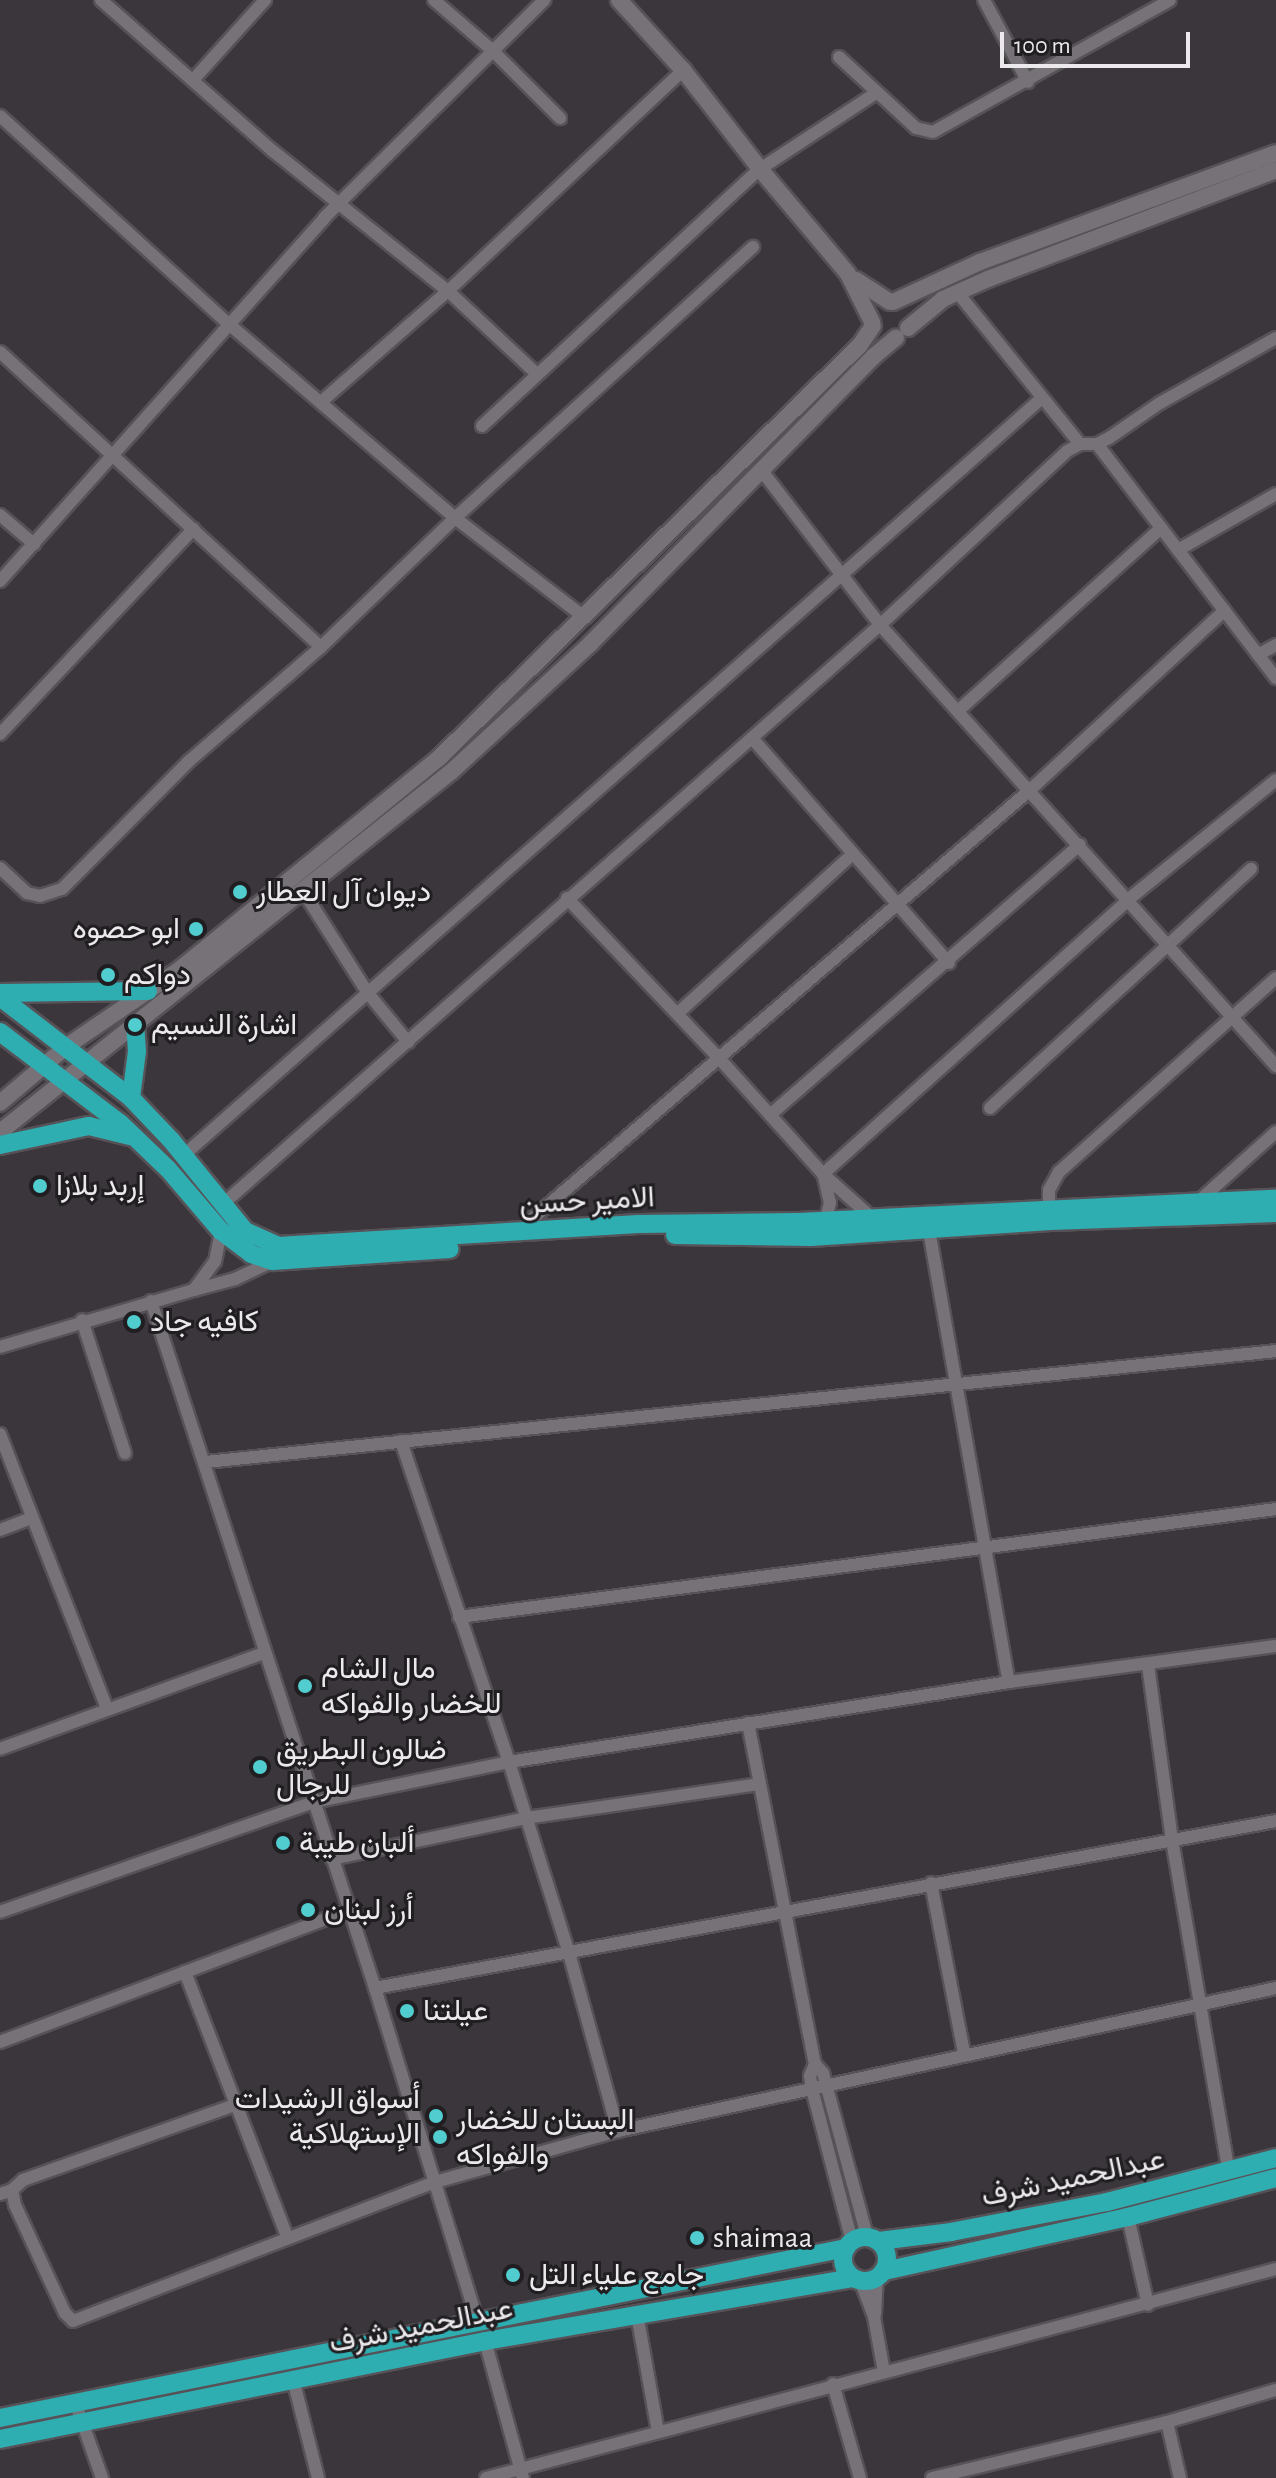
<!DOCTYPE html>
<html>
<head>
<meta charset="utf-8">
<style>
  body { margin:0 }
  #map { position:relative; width:1276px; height:2478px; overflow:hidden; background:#3a363b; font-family:"Alegreya Sans",Vazirmatn,sans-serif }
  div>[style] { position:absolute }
  .roads { filter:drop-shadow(2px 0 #565257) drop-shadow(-2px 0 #565257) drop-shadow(0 2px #565257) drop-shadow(0 -2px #565257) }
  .street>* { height:12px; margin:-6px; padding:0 6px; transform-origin:6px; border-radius:6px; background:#767278 }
  .secondary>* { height:16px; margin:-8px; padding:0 8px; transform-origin:8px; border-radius:8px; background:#767278 }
  .primary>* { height:18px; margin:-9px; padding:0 9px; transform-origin:9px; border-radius:9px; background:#2faeb2 }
  .primary>.ring { margin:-9px; padding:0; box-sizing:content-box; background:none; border:18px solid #2faeb2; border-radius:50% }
  .dots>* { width:22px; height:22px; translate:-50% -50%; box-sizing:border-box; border:4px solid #201e21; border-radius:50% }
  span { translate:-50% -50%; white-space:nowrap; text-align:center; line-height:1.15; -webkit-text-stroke:6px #201e21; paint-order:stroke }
  .poi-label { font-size:30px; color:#ece9ed }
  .left { translate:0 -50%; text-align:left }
  .right { translate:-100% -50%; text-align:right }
  .street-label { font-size:30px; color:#ece9ed }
  .scale { position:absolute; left:1000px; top:32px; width:190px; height:36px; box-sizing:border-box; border:4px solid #ece9ed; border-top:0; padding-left:10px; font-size:24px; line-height:28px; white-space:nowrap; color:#ece9ed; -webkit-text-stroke:6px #201e21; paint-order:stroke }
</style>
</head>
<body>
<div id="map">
  <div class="roads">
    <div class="street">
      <div style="left:101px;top:0;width:229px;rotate:41.3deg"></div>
      <div style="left:273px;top:151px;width:224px;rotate:38.7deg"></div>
      <div style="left:448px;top:291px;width:122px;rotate:43deg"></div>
      <div style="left:434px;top:0;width:78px;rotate:40.8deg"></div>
      <div style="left:493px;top:51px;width:95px;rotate:45deg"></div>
      <div style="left:984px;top:0;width:93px;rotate:61.8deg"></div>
      <div style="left:839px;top:57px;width:105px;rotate:42.7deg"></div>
      <div style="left:916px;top:128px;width:17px;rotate:13deg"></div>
      <div style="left:933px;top:132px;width:271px;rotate:-29.1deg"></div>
      <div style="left:193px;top:80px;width:108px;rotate:-48deg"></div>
      <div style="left:0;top:116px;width:311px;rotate:42.3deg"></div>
      <div style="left:230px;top:325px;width:296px;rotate:40.6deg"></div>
      <div style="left:455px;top:518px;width:163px;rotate:37.5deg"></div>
      <div style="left:957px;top:292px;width:196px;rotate:51deg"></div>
      <div style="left:0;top:352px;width:436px;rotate:42.6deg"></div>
      <div style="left:321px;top:402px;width:169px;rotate:-41.2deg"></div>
      <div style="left:448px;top:291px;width:323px;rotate:-43.2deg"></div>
      <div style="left:482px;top:426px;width:379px;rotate:-42.8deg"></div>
      <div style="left:760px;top:169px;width:139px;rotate:-33.2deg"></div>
      <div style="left:1097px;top:444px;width:295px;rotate:52.6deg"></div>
      <div style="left:762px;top:471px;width:194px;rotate:52.5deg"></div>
      <div style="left:880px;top:625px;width:593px;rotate:48.08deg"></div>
      <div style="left:0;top:515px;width:45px;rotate:40.5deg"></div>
      <div style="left:1178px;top:550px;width:113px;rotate:-29.7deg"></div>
      <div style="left:0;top:581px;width:487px;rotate:-48.2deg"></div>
      <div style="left:324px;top:218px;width:310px;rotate:-44.7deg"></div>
      <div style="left:1258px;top:655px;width:21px;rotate:-29deg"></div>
      <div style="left:959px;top:710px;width:272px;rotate:-42deg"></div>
      <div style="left:0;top:734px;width:282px;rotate:-46.7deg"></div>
      <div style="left:752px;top:738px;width:299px;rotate:48.8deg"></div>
      <div style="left:0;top:868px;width:37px;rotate:43deg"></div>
      <div style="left:27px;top:893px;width:13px;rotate:13deg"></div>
      <div style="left:40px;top:896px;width:23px;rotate:-18deg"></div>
      <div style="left:62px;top:889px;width:180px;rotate:-45.2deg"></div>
      <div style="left:189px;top:761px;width:174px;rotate:-40.8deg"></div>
      <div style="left:321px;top:647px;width:186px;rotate:-43.9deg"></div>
      <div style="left:455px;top:518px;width:403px;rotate:-42.3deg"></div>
      <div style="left:303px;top:891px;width:120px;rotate:57.6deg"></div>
      <div style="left:367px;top:992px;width:65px;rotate:50.6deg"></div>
      <div style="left:567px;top:898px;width:219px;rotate:46.5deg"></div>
      <div style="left:718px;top:1057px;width:157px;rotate:48.1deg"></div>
      <div style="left:823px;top:1174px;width:66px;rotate:41.9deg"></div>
      <div style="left:678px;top:1013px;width:236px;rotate:-42.3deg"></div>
      <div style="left:990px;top:1108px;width:354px;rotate:-42.5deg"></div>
      <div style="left:770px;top:1115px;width:411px;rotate:-41.1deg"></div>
      <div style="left:184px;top:1155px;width:1143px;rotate:-41.42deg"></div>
      <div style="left:823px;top:1174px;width:411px;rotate:-41.9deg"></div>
      <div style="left:1129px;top:899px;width:189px;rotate:-39deg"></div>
      <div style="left:824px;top:1177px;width:26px;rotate:77deg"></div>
      <div style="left:830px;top:1202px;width:18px;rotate:103deg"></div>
      <div style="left:1200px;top:1200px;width:102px;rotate:-41.8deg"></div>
      <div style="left:223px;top:1204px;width:876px;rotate:-41.39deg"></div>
      <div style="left:880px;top:625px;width:255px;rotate:-42.9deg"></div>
      <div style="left:1067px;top:451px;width:15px;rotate:-28deg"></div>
      <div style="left:1080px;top:444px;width:17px"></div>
      <div style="left:1097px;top:444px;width:13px;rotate:-27deg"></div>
      <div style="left:1109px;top:438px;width:62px;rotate:-34.5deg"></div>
      <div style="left:1160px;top:403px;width:133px;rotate:-29.3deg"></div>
      <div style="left:1049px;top:1208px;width:18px;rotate:-90deg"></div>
      <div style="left:1049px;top:1190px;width:21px;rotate:-61deg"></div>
      <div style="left:1059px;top:1172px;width:291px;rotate:-41.8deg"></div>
      <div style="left:929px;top:1230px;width:459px;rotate:80deg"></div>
      <div style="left:221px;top:1231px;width:31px;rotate:101deg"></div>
      <div style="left:215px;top:1261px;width:36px;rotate:126deg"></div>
      <div style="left:194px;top:1290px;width:42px;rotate:-15deg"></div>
      <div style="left:235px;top:1279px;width:42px;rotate:-25.3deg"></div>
      <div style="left:523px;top:1233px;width:17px;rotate:-57deg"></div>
      <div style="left:532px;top:1219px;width:659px;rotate:-40.75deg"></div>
      <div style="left:1031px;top:789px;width:263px;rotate:-42.7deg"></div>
      <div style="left:151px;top:1301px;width:723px;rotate:71.94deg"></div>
      <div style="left:375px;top:1988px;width:350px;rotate:72.9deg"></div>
      <div style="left:82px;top:1320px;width:140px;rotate:72.1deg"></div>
      <div style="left:0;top:1347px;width:202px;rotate:-16.4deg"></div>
      <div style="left:0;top:1434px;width:295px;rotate:68.7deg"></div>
      <div style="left:401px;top:1441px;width:339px;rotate:71.4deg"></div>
      <div style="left:509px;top:1762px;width:200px;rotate:72.6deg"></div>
      <div style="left:569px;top:1953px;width:185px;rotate:74.6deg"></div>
      <div style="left:206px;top:1462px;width:1076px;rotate:-5.92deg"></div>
      <div style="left:0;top:1530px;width:34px;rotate:-21deg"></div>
      <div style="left:459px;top:1617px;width:824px;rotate:-7.53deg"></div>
      <div style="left:1148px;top:1665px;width:177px;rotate:82.2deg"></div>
      <div style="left:1172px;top:1840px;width:338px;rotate:80.3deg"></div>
      <div style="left:748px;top:1723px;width:348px;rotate:78.9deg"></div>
      <div style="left:815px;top:2064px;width:12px;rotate:48deg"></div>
      <div style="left:823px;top:2073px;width:169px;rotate:74.9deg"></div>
      <div style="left:0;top:1749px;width:281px;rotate:-20deg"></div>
      <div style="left:332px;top:1859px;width:198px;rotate:-11.9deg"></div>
      <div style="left:526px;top:1818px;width:234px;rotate:-8.3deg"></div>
      <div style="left:931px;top:1883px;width:173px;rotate:79deg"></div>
      <div style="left:0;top:1912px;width:333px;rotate:-19.3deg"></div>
      <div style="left:314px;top:1802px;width:199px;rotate:-11.6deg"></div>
      <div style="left:509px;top:1762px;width:506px;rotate:-9.09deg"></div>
      <div style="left:1009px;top:1682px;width:269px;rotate:-7.7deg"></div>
      <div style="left:185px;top:1972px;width:284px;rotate:68.9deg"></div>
      <div style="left:375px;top:1988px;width:916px;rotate:-10.5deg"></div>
      <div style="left:0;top:2042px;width:373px;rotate:-20.7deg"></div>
      <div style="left:815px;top:2064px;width:13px;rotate:113deg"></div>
      <div style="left:810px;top:2076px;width:13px;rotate:81deg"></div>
      <div style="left:812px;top:2089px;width:157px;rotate:75.3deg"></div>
      <div style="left:12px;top:2190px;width:15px;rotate:79deg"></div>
      <div style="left:15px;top:2205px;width:119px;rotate:65.2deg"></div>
      <div style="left:65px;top:2313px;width:11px;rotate:45deg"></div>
      <div style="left:73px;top:2321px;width:388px;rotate:-21deg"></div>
      <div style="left:435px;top:2182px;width:190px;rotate:-15.6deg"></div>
      <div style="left:618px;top:2131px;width:673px;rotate:-12.26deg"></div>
      <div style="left:0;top:2194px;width:13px;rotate:-18deg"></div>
      <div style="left:12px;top:2190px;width:15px;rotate:-42deg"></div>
      <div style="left:23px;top:2180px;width:225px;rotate:-19.5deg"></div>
      <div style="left:1128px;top:2217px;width:90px;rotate:77.2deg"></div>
      <div style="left:860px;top:2280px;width:40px;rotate:69deg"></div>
      <div style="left:874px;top:2317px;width:56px;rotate:79.7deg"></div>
      <div style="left:637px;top:2314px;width:120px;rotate:79.9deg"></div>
      <div style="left:875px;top:2314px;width:37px;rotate:-87deg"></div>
      <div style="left:485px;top:2341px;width:142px;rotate:74.5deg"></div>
      <div style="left:293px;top:2379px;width:102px;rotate:75.8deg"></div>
      <div style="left:833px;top:2384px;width:98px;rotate:74deg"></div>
      <div style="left:75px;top:2402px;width:81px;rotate:70.4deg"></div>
      <div style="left:1167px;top:2422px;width:57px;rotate:76.9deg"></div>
      <div style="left:486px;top:2478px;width:817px;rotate:-14.82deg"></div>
      <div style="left:932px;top:2478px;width:242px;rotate:-13.4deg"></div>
      <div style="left:1167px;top:2422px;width:114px;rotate:-16.4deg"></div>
    </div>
    <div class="secondary">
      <div style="left:619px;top:0;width:95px;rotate:47.6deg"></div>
      <div style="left:683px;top:70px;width:125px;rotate:52.1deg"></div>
      <div style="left:760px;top:169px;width:137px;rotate:50deg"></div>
      <div style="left:848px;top:274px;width:54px;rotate:63.4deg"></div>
      <div style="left:856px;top:280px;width:40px;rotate:32.9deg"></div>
      <div style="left:893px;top:302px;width:96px;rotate:-24.7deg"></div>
      <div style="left:980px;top:262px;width:315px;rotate:-20.2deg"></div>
      <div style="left:908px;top:328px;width:45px;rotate:-39.6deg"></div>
      <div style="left:943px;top:299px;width:49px;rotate:-24deg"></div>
      <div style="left:988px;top:279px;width:308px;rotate:-20.7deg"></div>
      <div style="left:0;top:1103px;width:88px;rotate:-40.4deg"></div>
      <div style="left:67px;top:1046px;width:135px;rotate:-34.2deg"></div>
      <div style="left:179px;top:970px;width:337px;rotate:-39.2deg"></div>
      <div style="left:440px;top:757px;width:588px;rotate:-44.45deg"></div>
      <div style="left:860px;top:345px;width:23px;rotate:-56deg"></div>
      <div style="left:0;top:1132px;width:578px;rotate:-38.61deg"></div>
      <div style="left:452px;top:771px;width:189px;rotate:-42.6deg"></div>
      <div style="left:591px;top:643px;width:402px;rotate:-45.4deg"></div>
      <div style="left:873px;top:357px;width:30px;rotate:-40deg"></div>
    </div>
    <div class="primary">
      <div style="left:0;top:993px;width:148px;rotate:-0.8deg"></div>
      <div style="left:0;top:997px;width:165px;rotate:37.6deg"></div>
      <div style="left:131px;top:1098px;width:58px;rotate:46.4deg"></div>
      <div style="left:171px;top:1140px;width:117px;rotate:50.9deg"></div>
      <div style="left:245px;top:1231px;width:36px;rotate:24deg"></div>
      <div style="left:278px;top:1246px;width:361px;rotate:-3.5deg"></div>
      <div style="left:638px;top:1224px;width:160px;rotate:-0.7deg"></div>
      <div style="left:798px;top:1222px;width:479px;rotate:-2.8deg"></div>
      <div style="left:0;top:1032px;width:151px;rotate:37.2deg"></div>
      <div style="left:120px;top:1123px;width:66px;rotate:43.8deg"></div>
      <div style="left:168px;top:1169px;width:82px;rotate:49.5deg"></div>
      <div style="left:221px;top:1231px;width:38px;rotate:37deg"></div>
      <div style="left:251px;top:1254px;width:23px;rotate:18deg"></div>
      <div style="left:273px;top:1261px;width:177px;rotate:-3.9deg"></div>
      <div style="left:131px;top:1098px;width:47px;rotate:-82.7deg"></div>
      <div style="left:137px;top:1051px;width:26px;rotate:-94deg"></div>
      <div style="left:0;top:1145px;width:91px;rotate:-12.1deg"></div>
      <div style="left:89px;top:1126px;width:42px;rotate:13.7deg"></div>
      <div style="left:675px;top:1235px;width:136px;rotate:0.8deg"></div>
      <div style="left:811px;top:1237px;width:240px;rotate:-3.8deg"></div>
      <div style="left:1050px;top:1221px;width:226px;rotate:-2deg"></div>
      <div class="ring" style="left:843px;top:2237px;width:26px;height:26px"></div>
      <div style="left:879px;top:2241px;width:73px;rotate:-7.1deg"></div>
      <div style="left:951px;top:2232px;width:159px;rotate:-10.9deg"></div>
      <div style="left:1107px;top:2202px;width:175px;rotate:-14.6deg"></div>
      <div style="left:884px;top:2271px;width:250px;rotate:-12.5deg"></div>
      <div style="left:1128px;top:2217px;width:153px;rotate:-14.8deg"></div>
      <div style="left:0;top:2418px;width:863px;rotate:-11.36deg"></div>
      <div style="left:0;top:2439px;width:495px;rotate:-11.4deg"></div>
      <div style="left:485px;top:2341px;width:374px;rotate:-9.7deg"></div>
    </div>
  </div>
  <div class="dots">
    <div style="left:240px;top:892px;background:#52cdcf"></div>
    <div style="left:196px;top:929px;background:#52cdcf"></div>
    <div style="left:108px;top:975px;background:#52cdcf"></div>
    <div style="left:135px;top:1025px;background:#52cdcf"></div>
    <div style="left:40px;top:1186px;background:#52cdcf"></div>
    <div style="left:134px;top:1322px;background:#52cdcf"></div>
    <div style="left:305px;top:1686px;background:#52cdcf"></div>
    <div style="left:260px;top:1767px;background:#52cdcf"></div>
    <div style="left:283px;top:1843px;background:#52cdcf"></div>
    <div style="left:308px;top:1910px;background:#52cdcf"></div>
    <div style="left:407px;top:2011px;background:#52cdcf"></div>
    <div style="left:436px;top:2116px;background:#52cdcf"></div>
    <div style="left:440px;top:2137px;background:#52cdcf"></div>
    <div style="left:697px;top:2238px;background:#52cdcf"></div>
    <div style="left:513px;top:2275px;background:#52cdcf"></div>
  </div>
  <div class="poi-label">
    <span class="left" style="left:256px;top:892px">ديوان آل العطار</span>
    <span class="right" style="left:180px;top:929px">ابو حصوه</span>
    <span class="left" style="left:124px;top:975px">دواكم</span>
    <span class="left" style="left:151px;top:1025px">اشارة النسيم</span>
    <span class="left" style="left:56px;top:1186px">إربد بلازا</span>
    <span class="left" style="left:150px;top:1322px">كافيه جاد</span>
    <span class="left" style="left:321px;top:1686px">مال الشام<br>للخضار والفواكه</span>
    <span class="left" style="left:276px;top:1767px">ضالون البطريق<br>للرجال</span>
    <span class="left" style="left:299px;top:1843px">ألبان طيبة</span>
    <span class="left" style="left:324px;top:1910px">أرز لبنان</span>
    <span class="left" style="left:423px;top:2011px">عيلتنا</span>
    <span class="right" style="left:420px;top:2116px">أسواق الرشيدات<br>الإستهلاكية</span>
    <span class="left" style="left:456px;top:2137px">البستان للخضار<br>والفواكه</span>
    <span class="left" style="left:713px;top:2238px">shaimaa</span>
    <span class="left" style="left:529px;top:2275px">جامع علياء التل</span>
  </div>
  <div class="street-label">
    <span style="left:587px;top:1201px;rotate:-3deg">الامير حسن</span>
    <span style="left:1073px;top:2178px;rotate:-12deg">عبدالحميد شرف</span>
    <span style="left:421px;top:2326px;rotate:-11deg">عبدالحميد شرف</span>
  </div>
  <div class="scale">100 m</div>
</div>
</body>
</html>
